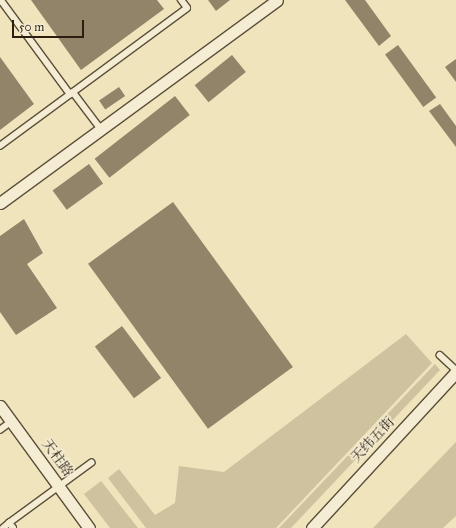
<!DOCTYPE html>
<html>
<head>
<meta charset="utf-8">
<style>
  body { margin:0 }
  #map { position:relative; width:456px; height:528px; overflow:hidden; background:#f0e4bc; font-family:"IM FELL Great Primer","Noto Serif SC",serif }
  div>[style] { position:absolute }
  .green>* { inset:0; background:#cfc29f }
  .building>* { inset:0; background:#918469; transform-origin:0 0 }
  .roads { filter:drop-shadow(1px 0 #5c4f3b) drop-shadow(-1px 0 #5c4f3b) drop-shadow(0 1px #5c4f3b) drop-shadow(0 -1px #5c4f3b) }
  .service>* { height:5.5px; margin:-2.75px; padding:0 2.75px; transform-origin:2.75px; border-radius:2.75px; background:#f5edd3 }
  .minor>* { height:11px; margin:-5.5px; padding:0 5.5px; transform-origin:5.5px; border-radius:5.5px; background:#f5edd3 }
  span { translate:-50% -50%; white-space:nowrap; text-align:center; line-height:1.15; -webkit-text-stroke:3px #f5edd3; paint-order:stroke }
  .street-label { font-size:14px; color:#2b1d10 }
  .scale { position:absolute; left:12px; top:20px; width:72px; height:18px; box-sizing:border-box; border:2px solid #2b1d10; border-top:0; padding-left:5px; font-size:12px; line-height:14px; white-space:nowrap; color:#2b1d10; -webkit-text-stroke:3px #f5edd3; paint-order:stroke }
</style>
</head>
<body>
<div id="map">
  <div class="green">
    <div style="clip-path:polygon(406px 334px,432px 363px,276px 528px,146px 528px,108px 478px,119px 469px,155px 515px,175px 503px,179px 466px,224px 472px)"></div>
    <div style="clip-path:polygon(435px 364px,440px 370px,291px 528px,279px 528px)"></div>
    <div style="clip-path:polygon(456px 442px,456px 516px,443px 528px,373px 528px)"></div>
    <div style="clip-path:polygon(101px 481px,138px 528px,110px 528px,84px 494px)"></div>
  </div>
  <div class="building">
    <div style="clip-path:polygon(31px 0,157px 0,164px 9px,81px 70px)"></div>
    <div style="clip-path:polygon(208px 0,230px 0,216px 11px)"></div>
    <div style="clip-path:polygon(345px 0,365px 0,391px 36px,379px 46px)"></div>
    <div style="left:398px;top:45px;width:65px;height:16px;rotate:54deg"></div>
    <div style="left:232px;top:55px;width:22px;height:48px;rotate:51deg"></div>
    <div style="clip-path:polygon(0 57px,34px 104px,0 130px)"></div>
    <div style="clip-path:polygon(456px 59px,456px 82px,445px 67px)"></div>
    <div style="left:119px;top:87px;width:11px;height:24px;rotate:56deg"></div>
    <div style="left:175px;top:96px;width:24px;height:102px;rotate:52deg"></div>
    <div style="clip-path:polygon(440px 104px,456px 126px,456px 147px,429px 111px)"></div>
    <div style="left:89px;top:164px;width:24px;height:45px;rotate:54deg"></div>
    <div style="left:173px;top:202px;width:204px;height:105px;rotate:54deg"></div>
    <div style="clip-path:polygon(24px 219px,43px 253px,27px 264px,57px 308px,16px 335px,0 312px,0 236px)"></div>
    <div style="left:122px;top:326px;width:65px;height:34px;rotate:53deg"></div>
  </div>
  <div class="roads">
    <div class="service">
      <div style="left:1px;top:0;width:117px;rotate:53.7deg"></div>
      <div style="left:73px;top:92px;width:46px;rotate:52.9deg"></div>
      <div style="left:0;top:146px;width:232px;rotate:-36.4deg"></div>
      <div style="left:187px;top:8px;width:10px;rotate:-127deg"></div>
      <div style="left:440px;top:355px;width:22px;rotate:43deg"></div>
      <div style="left:0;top:430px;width:15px;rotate:-37deg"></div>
      <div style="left:3px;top:528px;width:8px;rotate:-40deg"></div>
      <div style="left:13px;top:528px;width:6px;rotate:-129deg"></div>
      <div style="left:9px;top:523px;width:102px;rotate:-36.2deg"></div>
    </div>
    <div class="minor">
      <div style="left:0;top:203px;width:343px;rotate:-36.2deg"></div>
      <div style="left:0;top:406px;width:151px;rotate:53.9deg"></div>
      <div style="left:312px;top:528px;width:212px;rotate:-47.3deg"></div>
    </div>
  </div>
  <div class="street-label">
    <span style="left:373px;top:440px;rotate:-47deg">天纬五街</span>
    <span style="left:57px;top:458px;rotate:54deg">天柱路</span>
  </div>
  <div class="scale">50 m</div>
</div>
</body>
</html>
